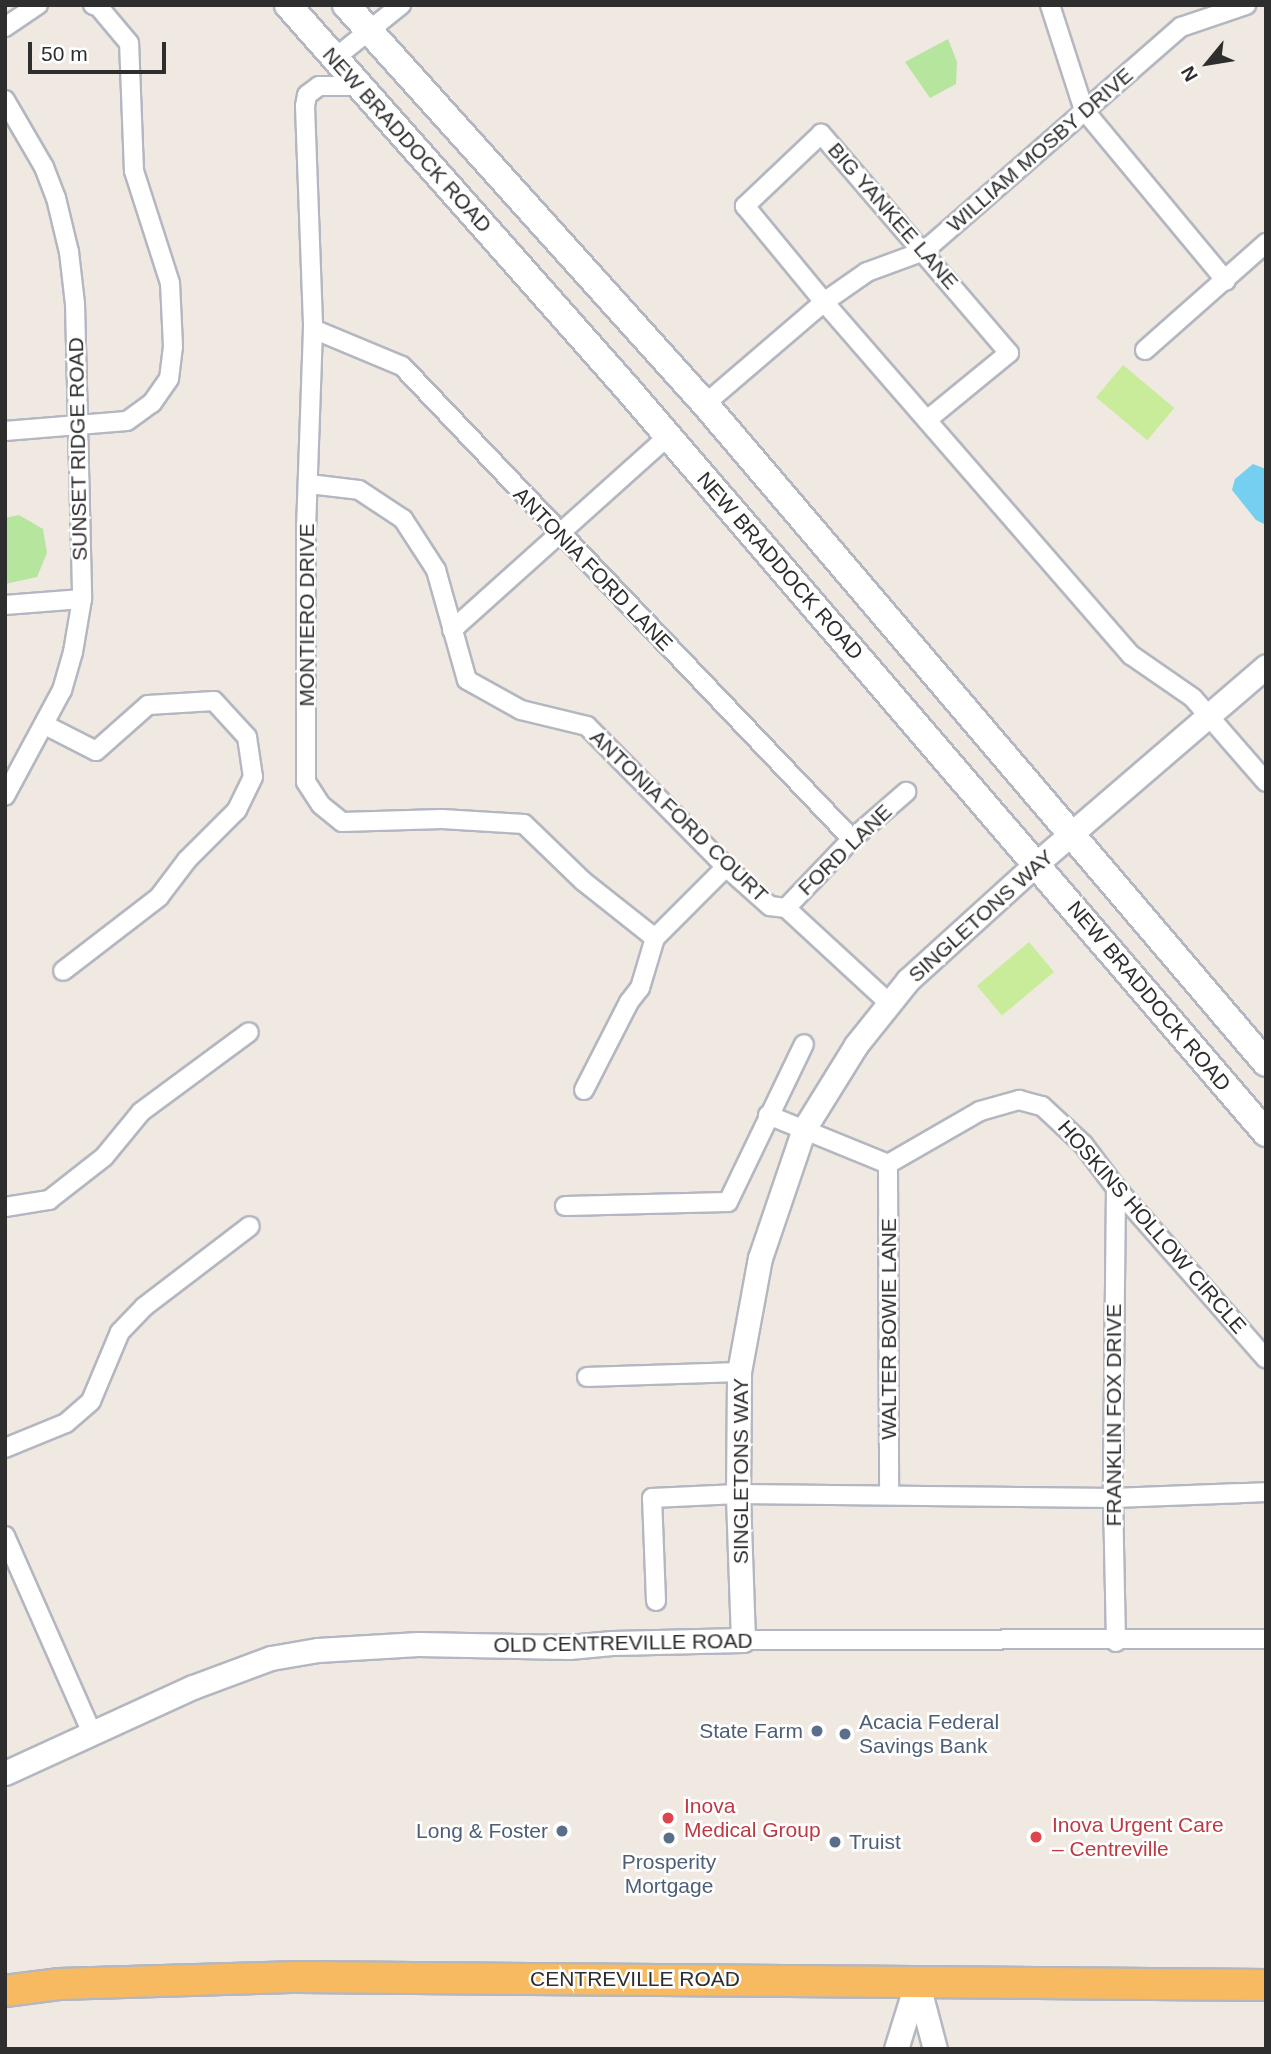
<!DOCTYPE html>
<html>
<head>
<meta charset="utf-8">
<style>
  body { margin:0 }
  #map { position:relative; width:1271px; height:2054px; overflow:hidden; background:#efe9e1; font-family:Helvetica,sans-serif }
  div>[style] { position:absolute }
  .green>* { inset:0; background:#b6e59e }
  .pitch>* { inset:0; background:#c9ec9a; transform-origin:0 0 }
  .water>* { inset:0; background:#75cff0 }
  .roads { filter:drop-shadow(2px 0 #b4b7c1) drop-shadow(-2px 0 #b4b7c1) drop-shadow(0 2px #b4b7c1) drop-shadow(0 -2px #b4b7c1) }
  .minor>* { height:18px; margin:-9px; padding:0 9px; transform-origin:9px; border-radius:9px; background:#fff }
  .tertiary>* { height:23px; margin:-11.5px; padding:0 11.5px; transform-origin:11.5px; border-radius:11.5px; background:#fff }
  .secondary>* { height:26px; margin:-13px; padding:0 13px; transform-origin:13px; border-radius:13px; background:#fff }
  .trunk>* { height:30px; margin:-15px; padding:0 15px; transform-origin:15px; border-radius:15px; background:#f8ba60 }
  .dots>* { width:19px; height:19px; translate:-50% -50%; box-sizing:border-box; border:4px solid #fff; border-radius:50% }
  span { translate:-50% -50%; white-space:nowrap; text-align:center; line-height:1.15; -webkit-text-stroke:5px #fff; paint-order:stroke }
  .street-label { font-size:21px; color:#2e2e2e }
  .service-label { font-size:21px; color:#4e5e75 }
  .left { translate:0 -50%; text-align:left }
  .right { translate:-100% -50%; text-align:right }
  .health-label { font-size:21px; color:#be3a42 }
  .frame { position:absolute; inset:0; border:7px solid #2e2e2e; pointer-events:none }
  .north { position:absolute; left:1173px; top:28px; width:70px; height:70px; -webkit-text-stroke:5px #fff; paint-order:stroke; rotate:240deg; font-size:19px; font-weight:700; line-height:28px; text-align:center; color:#2e2e2e }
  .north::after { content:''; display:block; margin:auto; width:24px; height:32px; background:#2e2e2e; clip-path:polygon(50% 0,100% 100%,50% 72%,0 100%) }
  .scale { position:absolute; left:28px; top:42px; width:138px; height:32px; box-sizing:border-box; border:4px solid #2e2e2e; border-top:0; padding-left:9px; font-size:21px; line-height:24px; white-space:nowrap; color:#2e2e2e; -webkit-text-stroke:5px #fff; paint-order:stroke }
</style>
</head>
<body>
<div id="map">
  <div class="green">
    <div style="clip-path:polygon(948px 39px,957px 62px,956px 84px,930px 98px,905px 62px)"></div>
    <div style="clip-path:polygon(19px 515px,43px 529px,47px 553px,37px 577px,5px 584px,5px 518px)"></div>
  </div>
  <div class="pitch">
    <div style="left:1123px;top:365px;width:67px;height:42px;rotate:40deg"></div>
    <div style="left:1029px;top:942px;width:39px;height:68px;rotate:50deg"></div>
  </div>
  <div class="water">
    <div style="clip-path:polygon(1253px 464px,1266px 469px,1266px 525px,1256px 520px,1232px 490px,1235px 479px)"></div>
  </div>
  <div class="roads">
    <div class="minor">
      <div style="left:1050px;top:5px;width:110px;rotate:72.1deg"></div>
      <div style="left:1084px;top:110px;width:222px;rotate:50.3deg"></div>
      <div style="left:5px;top:27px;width:40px;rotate:-34deg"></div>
      <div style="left:335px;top:58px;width:85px;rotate:-38.8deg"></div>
      <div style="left:359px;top:86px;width:40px;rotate:180deg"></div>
      <div style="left:319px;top:86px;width:15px;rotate:143deg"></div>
      <div style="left:307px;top:95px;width:11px;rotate:100deg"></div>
      <div style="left:305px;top:106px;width:223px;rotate:87.9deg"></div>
      <div style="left:313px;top:329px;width:201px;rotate:92deg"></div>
      <div style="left:306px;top:530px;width:252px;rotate:90deg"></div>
      <div style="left:306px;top:782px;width:27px;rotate:57deg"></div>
      <div style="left:321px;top:805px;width:27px;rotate:39deg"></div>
      <div style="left:342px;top:822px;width:100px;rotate:-1.7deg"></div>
      <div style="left:442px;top:819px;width:82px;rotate:3.5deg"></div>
      <div style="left:524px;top:824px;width:82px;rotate:44deg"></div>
      <div style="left:583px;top:881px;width:92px;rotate:38.4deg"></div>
      <div style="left:5px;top:100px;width:78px;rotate:59.8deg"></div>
      <div style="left:44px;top:167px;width:33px;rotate:69deg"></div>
      <div style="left:56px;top:198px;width:56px;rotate:76.5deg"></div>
      <div style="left:69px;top:252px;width:52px;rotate:83.4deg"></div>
      <div style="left:75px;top:304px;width:295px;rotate:88.6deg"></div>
      <div style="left:82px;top:599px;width:54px;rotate:99.6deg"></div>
      <div style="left:73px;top:652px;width:40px;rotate:106deg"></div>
      <div style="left:62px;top:690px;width:120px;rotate:118.3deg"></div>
      <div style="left:313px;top:329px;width:96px;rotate:22.6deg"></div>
      <div style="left:402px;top:366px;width:653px;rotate:46.43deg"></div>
      <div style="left:1145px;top:350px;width:162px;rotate:-41.5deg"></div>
      <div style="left:705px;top:404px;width:157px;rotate:-40.6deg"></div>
      <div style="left:824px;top:302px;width:52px;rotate:-34.9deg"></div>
      <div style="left:867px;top:272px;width:61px;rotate:-20.2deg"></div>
      <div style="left:924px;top:251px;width:341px;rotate:-41.1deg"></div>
      <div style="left:1181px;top:27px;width:69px;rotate:-18.7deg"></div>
      <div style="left:927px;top:420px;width:106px;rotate:-39.3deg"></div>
      <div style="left:1009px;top:353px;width:289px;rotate:-130.6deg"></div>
      <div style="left:821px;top:134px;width:105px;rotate:136.5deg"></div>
      <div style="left:745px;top:206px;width:124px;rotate:50.5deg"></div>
      <div style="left:824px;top:302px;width:468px;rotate:49deg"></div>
      <div style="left:1131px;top:655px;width:75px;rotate:34.7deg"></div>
      <div style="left:1193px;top:698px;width:111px;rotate:49deg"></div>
      <div style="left:5px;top:431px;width:122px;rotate:-4.7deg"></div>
      <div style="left:127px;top:421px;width:31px;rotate:-36deg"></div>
      <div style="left:152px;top:403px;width:29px;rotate:-55deg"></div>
      <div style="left:169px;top:379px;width:33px;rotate:-83deg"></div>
      <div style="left:173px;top:346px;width:63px;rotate:-92.7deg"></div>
      <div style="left:170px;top:283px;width:118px;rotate:-107.8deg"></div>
      <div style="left:134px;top:171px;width:128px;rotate:-92.2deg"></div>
      <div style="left:129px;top:43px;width:48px;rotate:-130deg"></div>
      <div style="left:98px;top:6px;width:5px;rotate:-169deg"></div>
      <div style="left:309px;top:484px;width:50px;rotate:6.8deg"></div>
      <div style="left:359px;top:490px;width:53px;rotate:33.4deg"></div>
      <div style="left:403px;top:519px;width:61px;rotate:57.1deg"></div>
      <div style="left:436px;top:570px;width:114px;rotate:74.3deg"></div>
      <div style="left:467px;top:680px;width:62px;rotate:29.1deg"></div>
      <div style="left:521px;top:710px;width:68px;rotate:13.6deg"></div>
      <div style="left:587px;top:726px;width:198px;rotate:45.4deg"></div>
      <div style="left:726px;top:867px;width:59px;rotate:41.6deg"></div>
      <div style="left:770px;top:906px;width:16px;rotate:7deg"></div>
      <div style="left:786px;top:908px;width:140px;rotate:42.7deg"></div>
      <div style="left:5px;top:605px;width:77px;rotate:-4.5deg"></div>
      <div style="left:452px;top:630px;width:290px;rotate:-41.9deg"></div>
      <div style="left:45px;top:725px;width:57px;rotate:27deg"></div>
      <div style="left:96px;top:751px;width:69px;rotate:-41.5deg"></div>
      <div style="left:148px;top:705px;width:66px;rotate:-3.5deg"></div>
      <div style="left:214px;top:701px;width:49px;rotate:47.5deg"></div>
      <div style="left:247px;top:737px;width:40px;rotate:81.5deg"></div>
      <div style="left:253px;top:777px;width:37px;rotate:116deg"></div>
      <div style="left:237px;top:810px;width:71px;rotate:135deg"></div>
      <div style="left:187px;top:860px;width:46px;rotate:127.1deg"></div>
      <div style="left:159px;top:897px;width:121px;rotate:142.4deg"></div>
      <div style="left:786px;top:908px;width:95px;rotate:-46.3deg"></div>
      <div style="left:852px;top:839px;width:72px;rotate:-41deg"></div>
      <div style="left:584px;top:1090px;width:99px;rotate:-62.9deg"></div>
      <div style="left:629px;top:1002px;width:18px;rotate:-52deg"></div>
      <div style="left:640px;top:988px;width:52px;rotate:-73.3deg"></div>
      <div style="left:655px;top:938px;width:100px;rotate:-45deg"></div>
      <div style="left:768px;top:1115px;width:130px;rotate:22.2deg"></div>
      <div style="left:888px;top:1164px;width:106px;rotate:-29.9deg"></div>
      <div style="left:980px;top:1111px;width:41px;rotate:-15.8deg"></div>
      <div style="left:1019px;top:1100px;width:24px;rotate:15deg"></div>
      <div style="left:1042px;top:1106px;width:56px;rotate:42.8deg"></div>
      <div style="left:1083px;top:1144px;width:55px;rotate:53.1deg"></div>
      <div style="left:1116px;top:1188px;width:227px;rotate:48.7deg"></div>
      <div style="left:888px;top:1164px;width:330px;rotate:89.8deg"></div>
      <div style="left:1116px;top:1188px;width:310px;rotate:90.6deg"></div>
      <div style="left:1113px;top:1498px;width:144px;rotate:88.8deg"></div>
      <div style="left:565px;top:1206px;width:163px;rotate:-1.4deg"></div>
      <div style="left:728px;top:1202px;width:175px;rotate:-64.3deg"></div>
      <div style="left:5px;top:1207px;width:45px;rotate:-9deg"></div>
      <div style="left:49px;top:1200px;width:70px;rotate:-38deg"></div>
      <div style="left:104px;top:1157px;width:58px;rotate:-50.6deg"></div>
      <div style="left:141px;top:1112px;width:134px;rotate:-36.5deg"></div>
      <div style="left:587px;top:1377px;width:152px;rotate:-1.9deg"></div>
      <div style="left:5px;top:1448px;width:66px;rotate:-22.3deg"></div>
      <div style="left:66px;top:1423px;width:33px;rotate:-41deg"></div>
      <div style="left:91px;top:1401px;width:75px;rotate:-67.2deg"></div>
      <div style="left:120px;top:1332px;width:35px;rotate:-46deg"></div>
      <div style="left:144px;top:1307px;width:133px;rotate:-37.4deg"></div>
      <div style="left:5px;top:1536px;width:215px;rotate:66.2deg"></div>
      <div style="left:656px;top:1601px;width:103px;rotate:-92.2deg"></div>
      <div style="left:652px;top:1498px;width:86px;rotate:-2.7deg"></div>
      <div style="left:738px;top:1494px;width:375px;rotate:0.6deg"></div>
      <div style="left:1113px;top:1498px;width:153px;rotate:-2.2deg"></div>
      <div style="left:743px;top:1640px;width:523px;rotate:-0.11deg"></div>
    </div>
    <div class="tertiary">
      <div style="left:5px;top:1773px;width:207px;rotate:-24.6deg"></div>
      <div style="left:193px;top:1687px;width:83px;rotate:-20.4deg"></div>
      <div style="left:271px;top:1658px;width:48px;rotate:-9.7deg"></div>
      <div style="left:318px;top:1650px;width:100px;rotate:-3.4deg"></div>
      <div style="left:418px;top:1644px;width:151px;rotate:1.1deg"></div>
      <div style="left:569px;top:1647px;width:43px;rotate:-5.3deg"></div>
      <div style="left:612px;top:1643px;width:131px;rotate:-1.3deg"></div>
      <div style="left:743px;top:1640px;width:146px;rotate:-92deg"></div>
      <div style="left:738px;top:1494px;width:122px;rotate:-89.5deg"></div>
      <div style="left:739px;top:1372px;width:116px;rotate:-79.6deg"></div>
      <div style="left:760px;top:1258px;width:136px;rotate:-71.2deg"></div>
      <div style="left:804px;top:1129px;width:99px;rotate:-58.2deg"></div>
      <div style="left:856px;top:1045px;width:83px;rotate:-51.3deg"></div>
      <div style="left:908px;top:980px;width:173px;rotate:-42.2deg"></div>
      <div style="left:1036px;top:864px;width:303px;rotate:-40.7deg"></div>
      <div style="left:917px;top:1981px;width:70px;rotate:75.2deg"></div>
      <div style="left:896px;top:2049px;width:71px;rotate:-72.8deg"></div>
    </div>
    <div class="secondary">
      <div style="left:288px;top:5px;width:510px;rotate:48.5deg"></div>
      <div style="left:626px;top:387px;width:983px;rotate:49.37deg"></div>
      <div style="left:346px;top:5px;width:537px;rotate:48.02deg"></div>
      <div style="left:705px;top:404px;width:865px;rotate:49.59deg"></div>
    </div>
    <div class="trunk">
      <div style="left:5px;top:1991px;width:54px;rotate:-7.4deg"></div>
      <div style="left:59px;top:1984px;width:240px;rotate:-1.7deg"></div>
      <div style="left:299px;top:1977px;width:967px;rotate:0.47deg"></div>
    </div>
  </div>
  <div class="dots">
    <div style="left:817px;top:1731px;background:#5c6f8a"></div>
    <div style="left:845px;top:1734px;background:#5c6f8a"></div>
    <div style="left:668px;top:1818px;background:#e0444e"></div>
    <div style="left:562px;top:1831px;background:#5c6f8a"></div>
    <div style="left:1036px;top:1837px;background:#e0444e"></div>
    <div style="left:669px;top:1838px;background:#5c6f8a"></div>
    <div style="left:835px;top:1842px;background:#5c6f8a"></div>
  </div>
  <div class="street-label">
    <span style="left:407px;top:140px;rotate:48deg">NEW BRADDOCK ROAD</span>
    <span style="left:1040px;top:150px;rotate:-41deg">WILLIAM MOSBY DRIVE</span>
    <span style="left:893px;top:216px;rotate:49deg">BIG YANKEE LANE</span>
    <span style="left:78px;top:449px;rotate:-91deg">SUNSET RIDGE ROAD</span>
    <span style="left:780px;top:566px;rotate:49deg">NEW BRADDOCK ROAD</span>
    <span style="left:593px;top:569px;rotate:46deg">ANTONIA FORD LANE</span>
    <span style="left:307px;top:615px;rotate:-90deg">MONTIERO DRIVE</span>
    <span style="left:679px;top:816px;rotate:44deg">ANTONIA FORD COURT</span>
    <span style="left:845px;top:850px;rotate:-44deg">FORD LANE</span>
    <span style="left:981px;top:916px;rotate:-42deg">SINGLETONS WAY</span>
    <span style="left:1149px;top:996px;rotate:50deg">NEW BRADDOCK ROAD</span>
    <span style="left:1152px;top:1227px;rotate:49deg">HOSKINS HOLLOW CIRCLE</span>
    <span style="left:889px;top:1329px;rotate:-90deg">WALTER BOWIE LANE</span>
    <span style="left:1114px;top:1415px;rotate:-90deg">FRANKLIN FOX DRIVE</span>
    <span style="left:741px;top:1471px;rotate:-90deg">SINGLETONS WAY</span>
    <span style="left:623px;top:1643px;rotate:-1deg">OLD CENTREVILLE ROAD</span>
    <span style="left:635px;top:1979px">CENTREVILLE ROAD</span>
  </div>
  <div class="service-label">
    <span class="left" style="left:859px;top:1734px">Acacia Federal<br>Savings Bank</span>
    <span class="right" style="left:803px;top:1731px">State Farm</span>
    <span class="right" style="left:548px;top:1831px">Long &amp; Foster</span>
    <span class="left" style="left:849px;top:1842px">Truist</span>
    <span style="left:669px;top:1874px">Prosperity<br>Mortgage</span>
  </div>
  <div class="health-label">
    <span class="left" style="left:684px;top:1818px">Inova<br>Medical Group</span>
    <span class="left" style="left:1052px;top:1837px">Inova Urgent Care<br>– Centreville</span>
  </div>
  <div class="frame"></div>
  <div class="north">N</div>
  <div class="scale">50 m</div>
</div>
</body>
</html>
